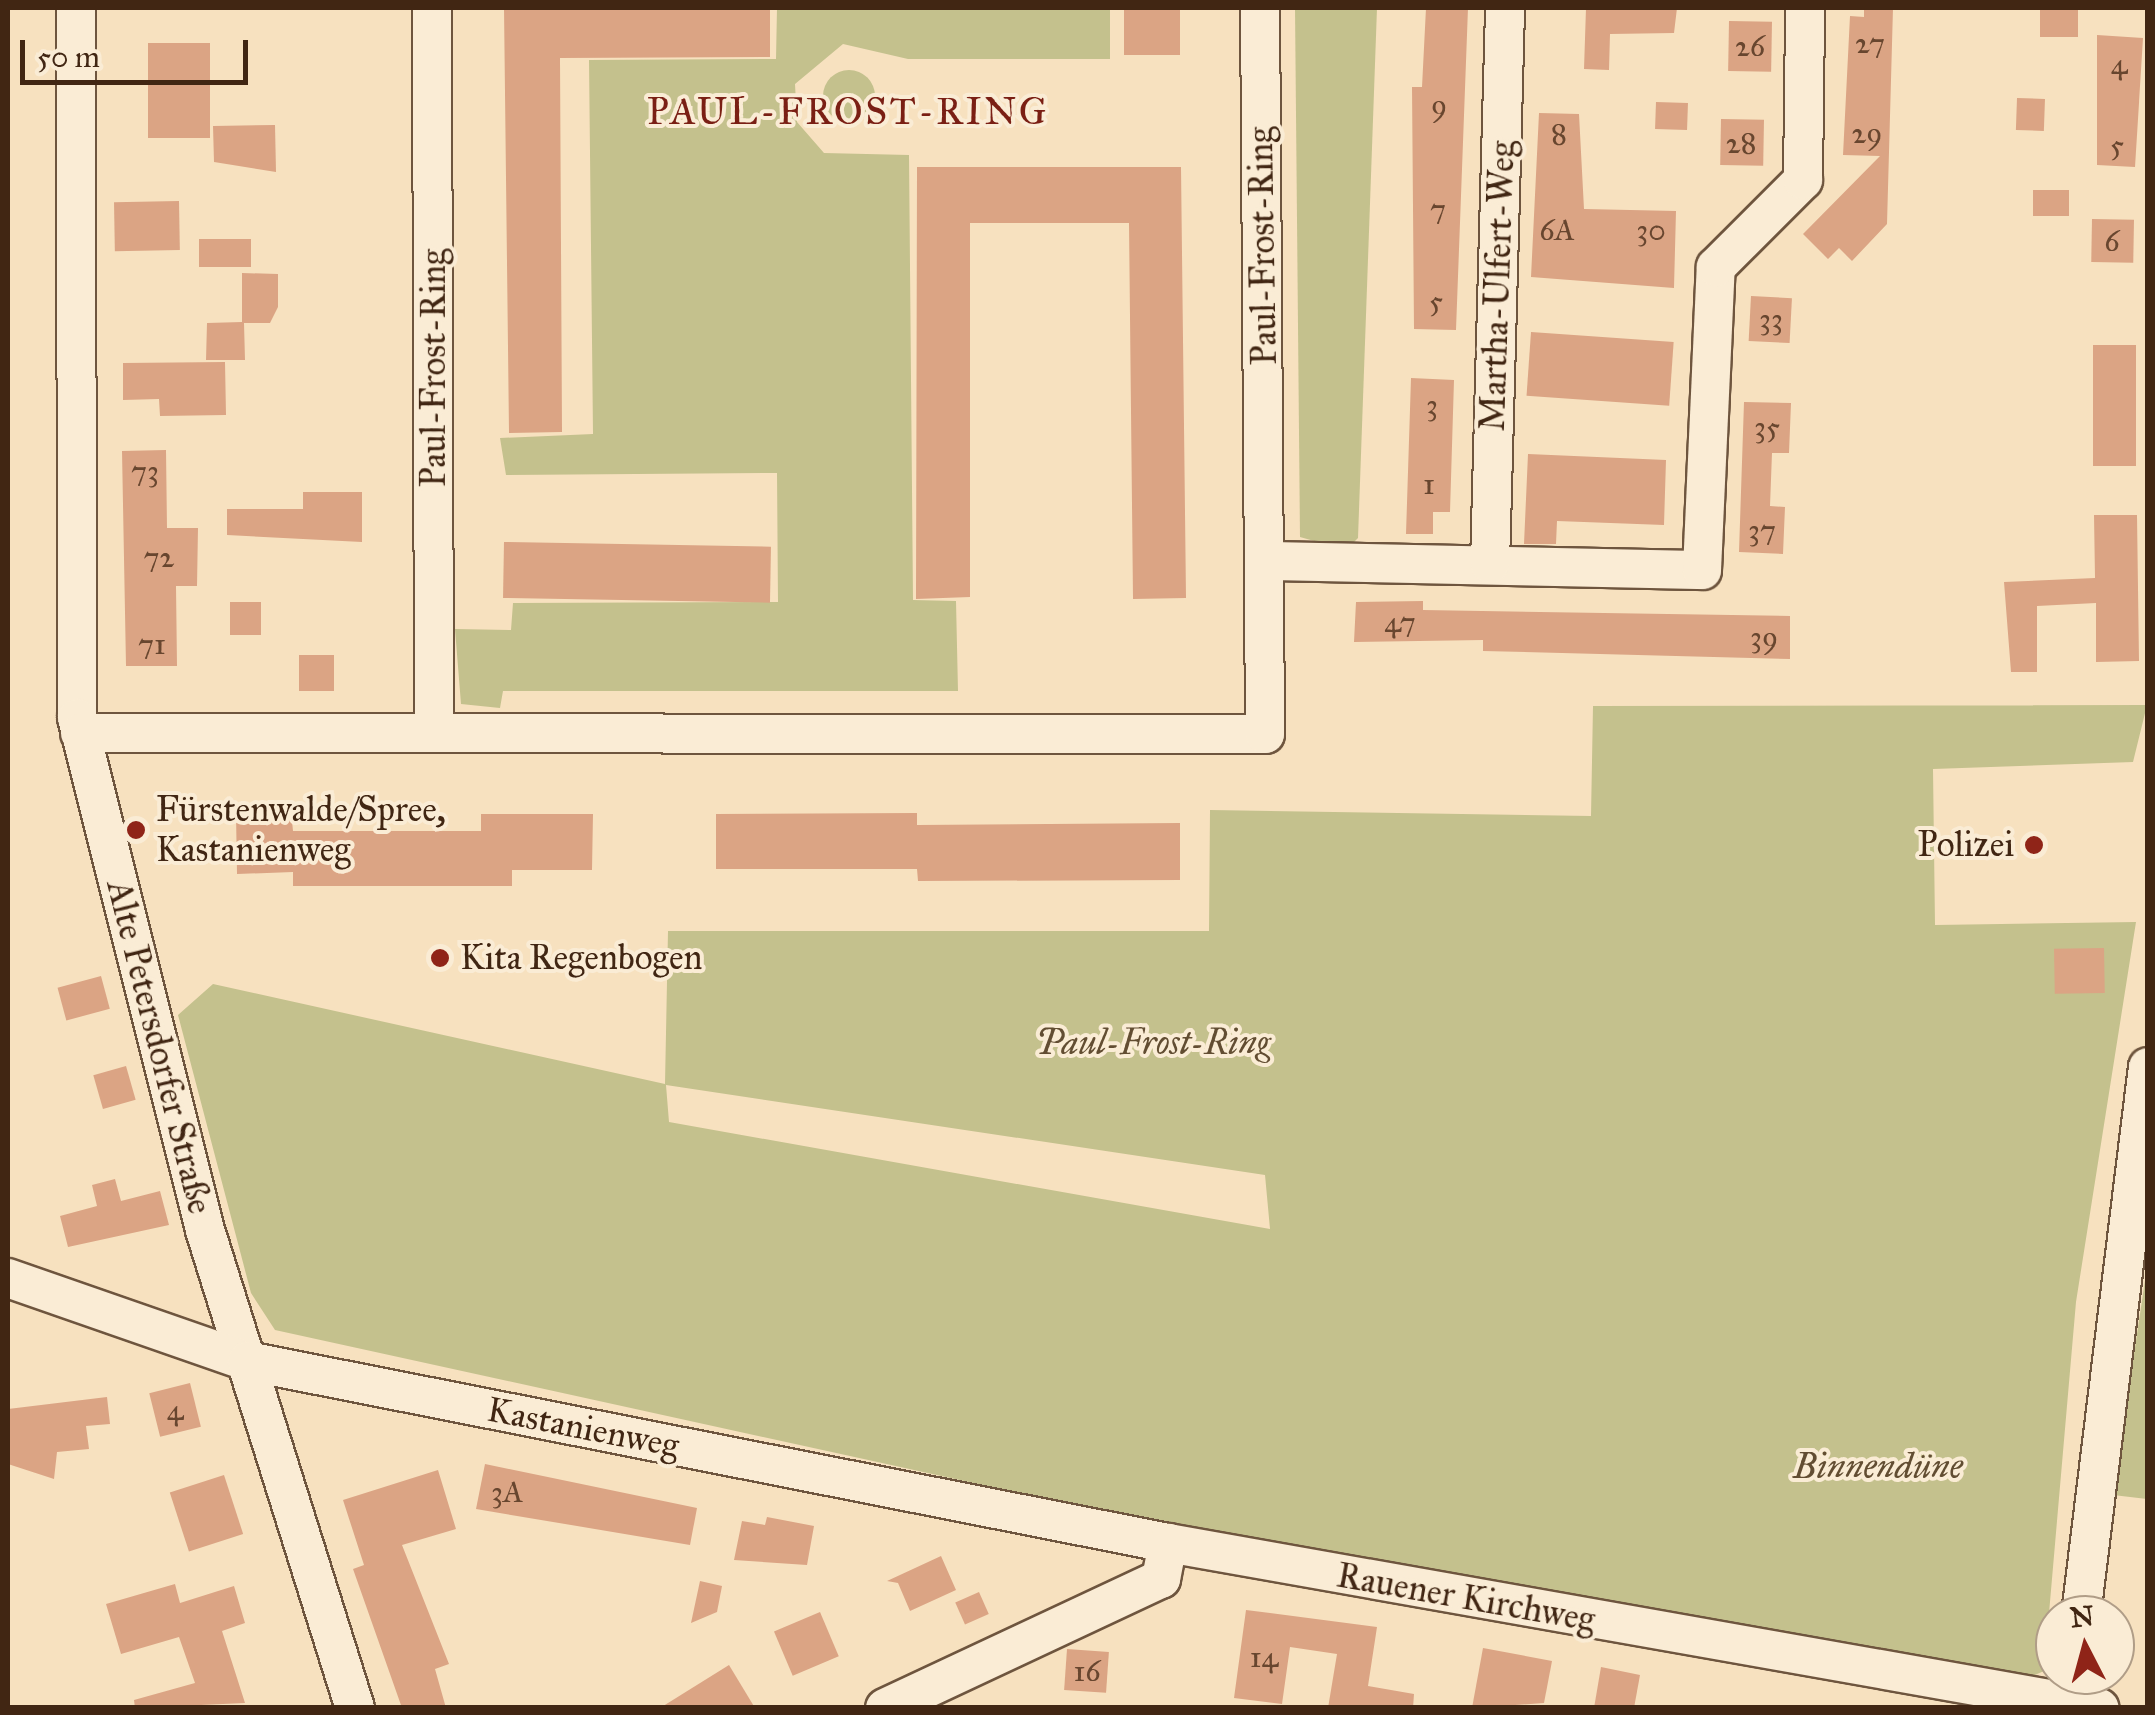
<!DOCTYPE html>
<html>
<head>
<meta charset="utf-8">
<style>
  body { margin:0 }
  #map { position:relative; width:2155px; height:1715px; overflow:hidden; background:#f7e1bf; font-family:"IM FELL Great Primer",serif }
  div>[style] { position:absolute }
  .green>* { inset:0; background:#c4c18d }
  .round { border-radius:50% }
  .building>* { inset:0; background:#dba484; transform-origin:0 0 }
  .roads { filter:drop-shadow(2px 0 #6e553e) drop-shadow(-2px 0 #6e553e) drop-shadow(0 2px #6e553e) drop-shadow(0 -2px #6e553e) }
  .minor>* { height:38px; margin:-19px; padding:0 19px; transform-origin:19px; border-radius:19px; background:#faecd5 }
  .dots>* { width:28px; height:28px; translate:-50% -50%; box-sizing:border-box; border:5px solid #faecd5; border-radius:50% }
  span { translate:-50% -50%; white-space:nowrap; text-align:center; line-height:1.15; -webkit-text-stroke:8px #faecd5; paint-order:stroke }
  .number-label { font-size:30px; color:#68462f }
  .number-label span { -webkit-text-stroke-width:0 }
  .street-label { font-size:35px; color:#412613 }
  .poi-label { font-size:35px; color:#412613 }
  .left { translate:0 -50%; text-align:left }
  .right { translate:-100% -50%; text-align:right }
  .park-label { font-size:35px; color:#624d32; font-style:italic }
  .neighbourhood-label { font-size:38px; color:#7a1f14; letter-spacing:2.5px }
  .frame { position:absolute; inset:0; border:10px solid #412613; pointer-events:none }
  .north { position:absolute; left:2035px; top:1595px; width:100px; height:100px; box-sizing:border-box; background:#faecd5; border:2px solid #b09d87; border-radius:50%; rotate:354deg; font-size:28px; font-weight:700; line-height:40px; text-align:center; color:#412613 }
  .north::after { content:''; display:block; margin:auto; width:35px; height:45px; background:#8f2418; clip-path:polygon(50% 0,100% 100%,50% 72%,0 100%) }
  .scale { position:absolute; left:20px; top:40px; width:228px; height:45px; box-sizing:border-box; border:5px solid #412613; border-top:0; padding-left:12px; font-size:30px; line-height:35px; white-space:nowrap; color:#412613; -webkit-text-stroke:8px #faecd5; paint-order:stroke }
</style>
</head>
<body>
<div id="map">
  <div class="green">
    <div style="clip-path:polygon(777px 8px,1110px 8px,1110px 59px,908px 59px,843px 44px,795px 84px,797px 122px,824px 153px,909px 155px,913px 600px,956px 601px,958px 691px,503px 691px,500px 708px,461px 704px,455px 629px,511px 630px,513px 603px,778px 602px,777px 473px,506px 475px,500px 438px,593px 434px,589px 60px,776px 59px)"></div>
    <div style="clip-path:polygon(1295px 8px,1377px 8px,1358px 538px,1346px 550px,1300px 537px)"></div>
    <div class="round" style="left:823px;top:70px;width:52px;height:52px"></div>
    <div style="clip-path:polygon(evenodd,2147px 705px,2133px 762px,1933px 769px,1935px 925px,2136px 922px,2076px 1302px,2044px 1671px,2028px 1678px,1110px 1513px,275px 1330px,251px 1293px,178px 1015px,213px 984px,665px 1084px,668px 931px,1209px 931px,1210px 810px,1591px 816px,1593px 706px,2147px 705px,666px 1085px,1265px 1175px,1270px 1229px,669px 1122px,666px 1085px)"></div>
    <div style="clip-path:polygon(2147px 1267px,2147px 1499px,2113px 1495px)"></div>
  </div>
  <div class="building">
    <div style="clip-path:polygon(504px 8px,770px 8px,770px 57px,560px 58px,562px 432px,509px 433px)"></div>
    <div style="left:1124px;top:8px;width:56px;height:47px"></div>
    <div style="clip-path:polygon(1426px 8px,1468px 8px,1456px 330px,1414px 329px,1412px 87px,1422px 87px)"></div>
    <div style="clip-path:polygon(1586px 8px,1677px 8px,1674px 33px,1610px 34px,1609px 70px,1584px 69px)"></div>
    <div style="clip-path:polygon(1864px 8px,1893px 8px,1887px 224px,1852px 261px,1839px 248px,1828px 259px,1803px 234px,1880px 156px,1843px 155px,1850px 16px,1864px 17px)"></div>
    <div style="left:2040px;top:8px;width:38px;height:29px"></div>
    <div style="left:1729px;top:21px;width:43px;height:50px;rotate:1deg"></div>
    <div style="clip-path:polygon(2097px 35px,2143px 38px,2135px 167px,2097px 165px)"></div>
    <div style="left:148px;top:43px;width:62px;height:95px"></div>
    <div style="left:2017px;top:98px;width:28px;height:32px;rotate:2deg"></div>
    <div style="left:1656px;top:102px;width:32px;height:27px;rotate:2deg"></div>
    <div style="clip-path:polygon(1539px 113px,1579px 114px,1584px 209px,1676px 211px,1674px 288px,1531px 277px)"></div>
    <div style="left:1721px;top:119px;width:43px;height:46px;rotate:1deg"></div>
    <div style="clip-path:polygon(275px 125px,276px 172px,214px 162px,213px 126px)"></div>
    <div style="clip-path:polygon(917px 167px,1181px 167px,1186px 598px,1133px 599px,1129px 223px,970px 223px,970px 597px,916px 599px)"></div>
    <div style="left:2033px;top:190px;width:36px;height:26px"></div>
    <div style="left:179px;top:201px;width:49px;height:65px;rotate:89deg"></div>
    <div style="left:2092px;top:219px;width:42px;height:43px;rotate:1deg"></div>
    <div style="left:199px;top:239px;width:52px;height:28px"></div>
    <div style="clip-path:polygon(242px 273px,278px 274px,278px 307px,270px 323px,244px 323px,245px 360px,206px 360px,207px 323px,242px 322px)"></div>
    <div style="left:1751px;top:296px;width:41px;height:45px;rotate:3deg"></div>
    <div style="left:1531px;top:332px;width:143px;height:64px;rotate:4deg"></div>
    <div style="left:2093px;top:345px;width:43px;height:121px"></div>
    <div style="clip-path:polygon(225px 362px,226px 415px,160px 416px,159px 399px,123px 400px,123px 363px)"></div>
    <div style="clip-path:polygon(1411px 378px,1454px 380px,1450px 512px,1433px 512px,1433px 534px,1406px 534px)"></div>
    <div style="clip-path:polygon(1744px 402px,1791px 403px,1789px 453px,1772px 453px,1770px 506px,1785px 507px,1783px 554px,1739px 552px)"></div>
    <div style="clip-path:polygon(166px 450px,167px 528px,198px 528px,197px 586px,176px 586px,177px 666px,126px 666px,122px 451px)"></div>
    <div style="clip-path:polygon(1528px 454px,1666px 460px,1664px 525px,1557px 521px,1556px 544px,1524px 544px)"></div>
    <div style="clip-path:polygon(303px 492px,362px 492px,362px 542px,227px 535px,227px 509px,303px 509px)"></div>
    <div style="clip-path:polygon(2094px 515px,2137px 515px,2139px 661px,2096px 662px,2096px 603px,2037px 606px,2037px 672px,2011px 672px,2004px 582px,2095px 578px)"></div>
    <div style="left:504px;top:542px;width:267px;height:56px;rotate:1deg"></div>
    <div style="clip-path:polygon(1423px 601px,1423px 610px,1790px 616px,1790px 659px,1483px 651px,1483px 640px,1354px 642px,1356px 602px)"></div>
    <div style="left:230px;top:602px;width:31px;height:33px"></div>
    <div style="left:299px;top:655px;width:35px;height:36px"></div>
    <div style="clip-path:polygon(291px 811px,293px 831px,481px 831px,481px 814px,593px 814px,592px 870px,512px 870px,512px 886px,293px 886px,293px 872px,237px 874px,236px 813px)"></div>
    <div style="clip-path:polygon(917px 813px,917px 825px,1180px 823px,1180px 880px,918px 881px,917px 869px,716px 869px,716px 814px)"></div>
    <div style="left:2104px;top:948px;width:45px;height:50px;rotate:89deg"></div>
    <div style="left:101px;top:976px;width:34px;height:45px;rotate:75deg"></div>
    <div style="left:126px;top:1066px;width:35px;height:34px;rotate:74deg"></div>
    <div style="clip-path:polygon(115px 1179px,121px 1201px,160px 1191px,169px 1225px,68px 1247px,60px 1216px,97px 1206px,92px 1185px)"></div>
    <div style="left:190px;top:1383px;width:45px;height:42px;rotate:76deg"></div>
    <div style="clip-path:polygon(107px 1397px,110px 1424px,86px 1426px,89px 1449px,57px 1452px,54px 1479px,8px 1464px,8px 1409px)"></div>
    <div style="clip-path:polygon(485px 1464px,697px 1508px,690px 1545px,476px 1509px)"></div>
    <div style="clip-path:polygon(438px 1470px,456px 1529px,402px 1545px,449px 1664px,435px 1669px,446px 1708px,402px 1708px,353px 1569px,364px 1565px,343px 1500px)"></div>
    <div style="left:224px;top:1475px;width:62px;height:57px;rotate:72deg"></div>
    <div style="clip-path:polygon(767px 1517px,814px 1526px,807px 1565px,734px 1560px,742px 1521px,765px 1525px)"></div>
    <div style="clip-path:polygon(941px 1556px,956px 1590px,910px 1611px,898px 1583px,887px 1581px)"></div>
    <div style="clip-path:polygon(700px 1581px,722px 1586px,717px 1612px,691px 1623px)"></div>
    <div style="clip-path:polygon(175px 1584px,180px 1603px,234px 1586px,245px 1623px,222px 1631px,245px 1703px,135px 1708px,134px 1700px,195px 1683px,179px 1637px,121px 1654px,106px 1604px)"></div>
    <div style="left:979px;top:1592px;width:24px;height:26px;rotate:66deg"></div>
    <div style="clip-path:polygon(1246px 1610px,1377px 1627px,1368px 1686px,1414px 1694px,1413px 1708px,1328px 1708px,1337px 1654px,1290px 1647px,1282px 1704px,1234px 1698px)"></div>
    <div style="left:820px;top:1612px;width:48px;height:50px;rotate:67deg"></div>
    <div style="clip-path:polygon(1483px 1648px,1552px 1661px,1544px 1703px,1472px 1708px)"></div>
    <div style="left:1067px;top:1649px;width:42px;height:41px;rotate:4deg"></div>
    <div style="clip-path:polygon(729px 1665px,755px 1708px,660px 1708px)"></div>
    <div style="clip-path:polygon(1601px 1667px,1640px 1675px,1634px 1708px,1594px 1708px)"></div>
  </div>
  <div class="roads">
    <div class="minor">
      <div style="left:76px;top:8px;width:710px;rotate:89.92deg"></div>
      <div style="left:77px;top:718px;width:528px;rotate:75.96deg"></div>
      <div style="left:205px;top:1230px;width:501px;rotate:72.58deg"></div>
      <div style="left:432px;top:8px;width:721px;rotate:89.84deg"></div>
      <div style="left:1267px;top:561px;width:435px;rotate:1.2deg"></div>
      <div style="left:1702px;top:570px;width:303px;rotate:-87.4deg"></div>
      <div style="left:1716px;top:267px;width:123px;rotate:-45deg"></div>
      <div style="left:1803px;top:180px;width:172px;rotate:-89.3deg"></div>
      <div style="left:1490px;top:564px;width:556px;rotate:-88.45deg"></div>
      <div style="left:80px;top:733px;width:1185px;rotate:0.05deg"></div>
      <div style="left:1265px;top:734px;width:726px;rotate:-90.39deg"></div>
      <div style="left:8px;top:1278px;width:253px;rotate:19.2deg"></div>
      <div style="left:247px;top:1361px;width:939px;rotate:11.18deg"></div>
      <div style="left:1168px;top:1543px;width:946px;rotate:10.04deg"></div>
      <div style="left:2081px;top:1615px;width:552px;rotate:-83.03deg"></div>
      <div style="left:885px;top:1708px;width:305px;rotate:-25.1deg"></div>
      <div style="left:1161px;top:1579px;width:37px;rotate:-79deg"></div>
    </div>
  </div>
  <div class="dots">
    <div style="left:136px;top:830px;background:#8f2418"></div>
    <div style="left:2034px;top:845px;background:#8f2418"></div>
    <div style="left:440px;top:958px;background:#8f2418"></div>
  </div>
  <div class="number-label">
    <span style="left:1870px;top:43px">27</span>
    <span style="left:1750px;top:46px">26</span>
    <span style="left:2119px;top:64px">4</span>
    <span style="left:1439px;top:105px">9</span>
    <span style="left:1867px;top:133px">29</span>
    <span style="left:1559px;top:134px">8</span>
    <span style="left:1741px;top:143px">28</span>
    <span style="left:2117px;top:145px">5</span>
    <span style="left:1438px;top:209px">7</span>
    <span style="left:1557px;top:230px">6A</span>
    <span style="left:1651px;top:230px">30</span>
    <span style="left:2112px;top:241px">6</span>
    <span style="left:1436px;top:301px">5</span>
    <span style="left:1771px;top:319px">33</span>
    <span style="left:1432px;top:405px">3</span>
    <span style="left:1767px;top:427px">35</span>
    <span style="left:145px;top:471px">73</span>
    <span style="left:1429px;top:484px">1</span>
    <span style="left:1762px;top:530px">37</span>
    <span style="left:159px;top:557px">72</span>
    <span style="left:1400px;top:622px">47</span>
    <span style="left:1764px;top:637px">39</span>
    <span style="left:152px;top:644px">71</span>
    <span style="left:175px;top:1410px">4</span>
    <span style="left:507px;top:1492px">3A</span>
    <span style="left:1264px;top:1657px">14</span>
    <span style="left:1087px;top:1671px">16</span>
  </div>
  <div class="street-label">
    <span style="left:1263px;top:246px;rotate:-91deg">Paul-Frost-Ring</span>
    <span style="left:1498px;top:286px;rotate:-88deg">Martha-Ulfert-Weg</span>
    <span style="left:434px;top:368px;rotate:-90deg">Paul-Frost-Ring</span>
    <span style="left:159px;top:1047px;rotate:76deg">Alte Petersdorfer Straße</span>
    <span style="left:583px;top:1428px;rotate:11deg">Kastanienweg</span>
    <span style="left:1466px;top:1598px;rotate:10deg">Rauener Kirchweg</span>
  </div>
  <div class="poi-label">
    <span class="left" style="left:156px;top:830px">Fürstenwalde/Spree,<br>Kastanienweg</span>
    <span class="right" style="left:2014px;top:845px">Polizei</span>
    <span class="left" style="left:460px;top:958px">Kita Regenbogen</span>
  </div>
  <div class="park-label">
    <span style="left:1153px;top:1043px">Paul-Frost-Ring</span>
    <span style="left:1878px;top:1467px">Binnendüne</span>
  </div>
  <div class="neighbourhood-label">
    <span style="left:848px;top:112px">PAUL-FROST-RING</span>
  </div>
  <div class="frame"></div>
  <div class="north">N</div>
  <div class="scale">50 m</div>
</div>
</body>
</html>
